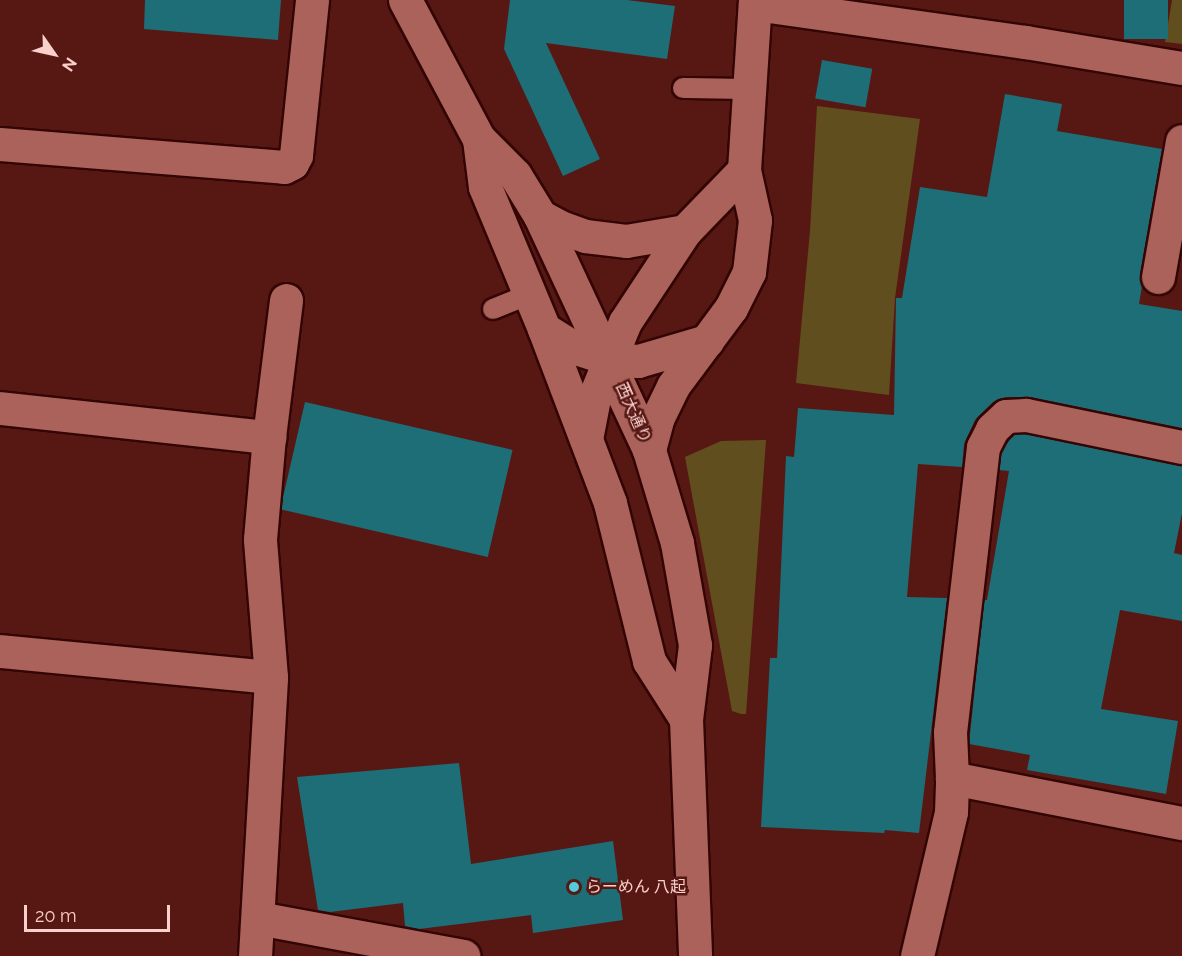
<!DOCTYPE html>
<html>
<head>
<meta charset="utf-8">
<style>
  body { margin:0 }
  #map { position:relative; width:1182px; height:956px; overflow:hidden; background:#571814; font-family:Raleway,"Noto Sans JP",sans-serif }
  div>[style] { position:absolute }
  .green>* { inset:0; background:#614e1f }
  .building>* { inset:0; background:#1e6e77; transform-origin:0 0 }
  .roads { filter:drop-shadow(2px 0 #330504) drop-shadow(-2px 0 #330504) drop-shadow(0 2px #330504) drop-shadow(0 -2px #330504) }
  .service>* { height:20px; margin:-10px; padding:0 10px; transform-origin:10px; border-radius:10px; background:#aa625a }
  .minor>* { height:33px; margin:-16.5px; padding:0 16.5px; transform-origin:16.5px; border-radius:16.5px; background:#aa625a }
  .tertiary>* { height:33px; margin:-16.5px; padding:0 16.5px; transform-origin:16.5px; border-radius:16.5px; background:#aa625a }
  .dots>* { width:16px; height:16px; translate:-50% -50%; box-sizing:border-box; border:3px solid #571814; border-radius:50% }
  span { translate:-50% -50%; white-space:nowrap; text-align:center; line-height:1.15; -webkit-text-stroke:5px #571814; paint-order:stroke }
  .street-label { font-size:16px; color:#f9d0cb }
  .poi-label { font-size:16px; color:#f9d0cb }
  .left { translate:0 -50%; text-align:left }
  .north { position:absolute; left:24px; top:24px; width:60px; height:60px; -webkit-text-stroke:4px #571814; paint-order:stroke; rotate:124deg; font-size:16px; font-weight:700; line-height:24px; text-align:center; color:#f9d0cb }
  .north::after { content:''; display:block; margin:auto; width:21px; height:27px; background:#f9d0cb; clip-path:polygon(50% 0,100% 100%,50% 72%,0 100%) }
  .scale { position:absolute; left:24px; top:905px; width:146px; height:27px; box-sizing:border-box; border:3px solid #f9d0cb; border-top:0; padding-left:8px; font-size:18px; line-height:21px; white-space:nowrap; color:#f9d0cb; -webkit-text-stroke:4px #571814; paint-order:stroke }
</style>
</head>
<body>
<div id="map">
  <div class="green">
    <div style="clip-path:polygon(1172px 0,1182px 0,1182px 44px,1165px 42px)"></div>
    <div style="clip-path:polygon(817px 106px,920px 119px,895px 298px,889px 395px,796px 383px,810px 231px)"></div>
    <div style="clip-path:polygon(766px 440px,746px 714px,741px 714px,732px 711px,685px 457px,721px 441px)"></div>
  </div>
  <div class="building">
    <div style="clip-path:polygon(145px 0,281px 0,278px 40px,144px 29px)"></div>
    <div style="clip-path:polygon(510px 0,627px 0,675px 6px,667px 59px,546px 43px,600px 159px,563px 176px,504px 49px)"></div>
    <div style="left:1124px;top:0;width:44px;height:39px"></div>
    <div style="left:822px;top:60px;width:51px;height:39px;rotate:10deg"></div>
    <div style="clip-path:polygon(1005px 94px,1062px 104px,1057px 131px,1162px 149px,1140px 274px,1142px 286px,1139px 304px,1182px 311px,1182px 428px,1030px 397px,1005px 397px,993px 402px,975px 420px,964px 444px,962px 467px,918px 464px,907px 597px,947px 598px,919px 833px,885px 830px,884px 833px,761px 827px,770px 658px,777px 658px,786px 456px,794px 457px,798px 408px,894px 415px,896px 298px,902px 298px,920px 187px,987px 197px)"></div>
    <div style="left:305px;top:402px;width:213px;height:110px;rotate:13deg"></div>
    <div style="clip-path:polygon(1014px 434px,1025px 434px,1182px 465px,1182px 513px,1174px 553px,1182px 555px,1182px 621px,1120px 610px,1101px 709px,1178px 721px,1166px 794px,1027px 770px,1030px 755px,969px 744px,984px 600px,987px 600px,1009px 471px,999px 470px,1001px 452px)"></div>
    <div style="clip-path:polygon(459px 763px,471px 864px,613px 841px,623px 920px,533px 933px,531px 915px,419px 929px,405px 926px,403px 903px,330px 912px,318px 910px,297px 777px)"></div>
  </div>
  <div class="roads">
    <div class="service">
      <div style="left:683px;top:88px;width:67px;rotate:0.9deg"></div>
      <div style="left:493px;top:309px;width:40px;rotate:-22deg"></div>
    </div>
    <div class="minor">
      <div style="left:755px;top:4px;width:273px;rotate:8deg"></div>
      <div style="left:1025px;top:42px;width:159px;rotate:9.4deg"></div>
      <div style="left:0;top:144px;width:285px;rotate:4.6deg"></div>
      <div style="left:284px;top:167px;width:9px;rotate:-27deg"></div>
      <div style="left:292px;top:163px;width:9px;rotate:-63deg"></div>
      <div style="left:296px;top:155px;width:156px;rotate:-84.1deg"></div>
      <div style="left:1158px;top:277px;width:138px;rotate:-80deg"></div>
      <div style="left:0;top:408px;width:271px;rotate:6.2deg"></div>
      <div style="left:0;top:651px;width:272px;rotate:5.5deg"></div>
      <div style="left:952px;top:778px;width:46px;rotate:-92.5deg"></div>
      <div style="left:950px;top:732px;width:287px;rotate:-83.4deg"></div>
      <div style="left:983px;top:447px;width:20px;rotate:-63deg"></div>
      <div style="left:992px;top:429px;width:19px;rotate:-43deg"></div>
      <div style="left:1006px;top:416px;width:20px;rotate:-3deg"></div>
      <div style="left:1026px;top:415px;width:159px;rotate:11.6deg"></div>
      <div style="left:258px;top:918px;width:209px;rotate:10.5deg"></div>
      <div style="left:255px;top:956px;width:279px;rotate:-86.7deg"></div>
      <div style="left:271px;top:677px;width:138px;rotate:-94.6deg"></div>
      <div style="left:260px;top:539px;width:102px;rotate:-85deg"></div>
      <div style="left:269px;top:437px;width:138px;rotate:-82.9deg"></div>
      <div style="left:917px;top:956px;width:148px;rotate:-76.7deg"></div>
      <div style="left:951px;top:812px;width:34px;rotate:-88deg"></div>
      <div style="left:952px;top:778px;width:234px;rotate:11.1deg"></div>
    </div>
    <div class="tertiary">
      <div style="left:405px;top:0;width:157px;rotate:62deg"></div>
      <div style="left:479px;top:139px;width:51px;rotate:45deg"></div>
      <div style="left:515px;top:175px;width:48px;rotate:58.6deg"></div>
      <div style="left:540px;top:216px;width:258px;rotate:65deg"></div>
      <div style="left:649px;top:450px;width:97px;rotate:73.2deg"></div>
      <div style="left:677px;top:543px;width:104px;rotate:80deg"></div>
      <div style="left:695px;top:645px;width:75px;rotate:96.9deg"></div>
      <div style="left:686px;top:719px;width:237px;rotate:87.8deg"></div>
      <div style="left:479px;top:139px;width:48px;rotate:82.9deg"></div>
      <div style="left:485px;top:187px;width:154px;rotate:67.4deg"></div>
      <div style="left:544px;top:329px;width:186px;rotate:69.2deg"></div>
      <div style="left:610px;top:503px;width:163px;rotate:76.1deg"></div>
      <div style="left:649px;top:661px;width:69px;rotate:57.5deg"></div>
      <div style="left:540px;top:216px;width:26px;rotate:28deg"></div>
      <div style="left:563px;top:228px;width:23px;rotate:20deg"></div>
      <div style="left:585px;top:236px;width:41px;rotate:7deg"></div>
      <div style="left:626px;top:241px;width:60px;rotate:-9.6deg"></div>
      <div style="left:544px;top:329px;width:34px;rotate:32deg"></div>
      <div style="left:573px;top:347px;width:38px;rotate:18deg"></div>
      <div style="left:609px;top:359px;width:29px;rotate:4deg"></div>
      <div style="left:638px;top:361px;width:72px;rotate:-16.2deg"></div>
      <div style="left:586px;top:439px;width:42px;rotate:-79deg"></div>
      <div style="left:594px;top:398px;width:82px;rotate:-67.8deg"></div>
      <div style="left:625px;top:322px;width:109px;rotate:-56.6deg"></div>
      <div style="left:685px;top:231px;width:85px;rotate:-46deg"></div>
      <div style="left:649px;top:450px;width:34px;rotate:-75deg"></div>
      <div style="left:658px;top:417px;width:34px;rotate:-64deg"></div>
      <div style="left:673px;top:386px;width:97px;rotate:-53.4deg"></div>
      <div style="left:731px;top:308px;width:40px;rotate:-63.4deg"></div>
      <div style="left:749px;top:272px;width:52px;rotate:-83.4deg"></div>
      <div style="left:755px;top:220px;width:51px;rotate:-102.4deg"></div>
      <div style="left:744px;top:170px;width:170px;rotate:-86.3deg"></div>
    </div>
  </div>
  <div class="dots">
    <div style="left:574px;top:887px;background:#53cbda"></div>
  </div>
  <div class="street-label">
    <span style="left:633px;top:413px;rotate:66deg">西大通り</span>
  </div>
  <div class="poi-label">
    <span class="left" style="left:586px;top:887px">らーめん 八起</span>
  </div>
  <div class="north">N</div>
  <div class="scale">20 m</div>
</div>
</body>
</html>
